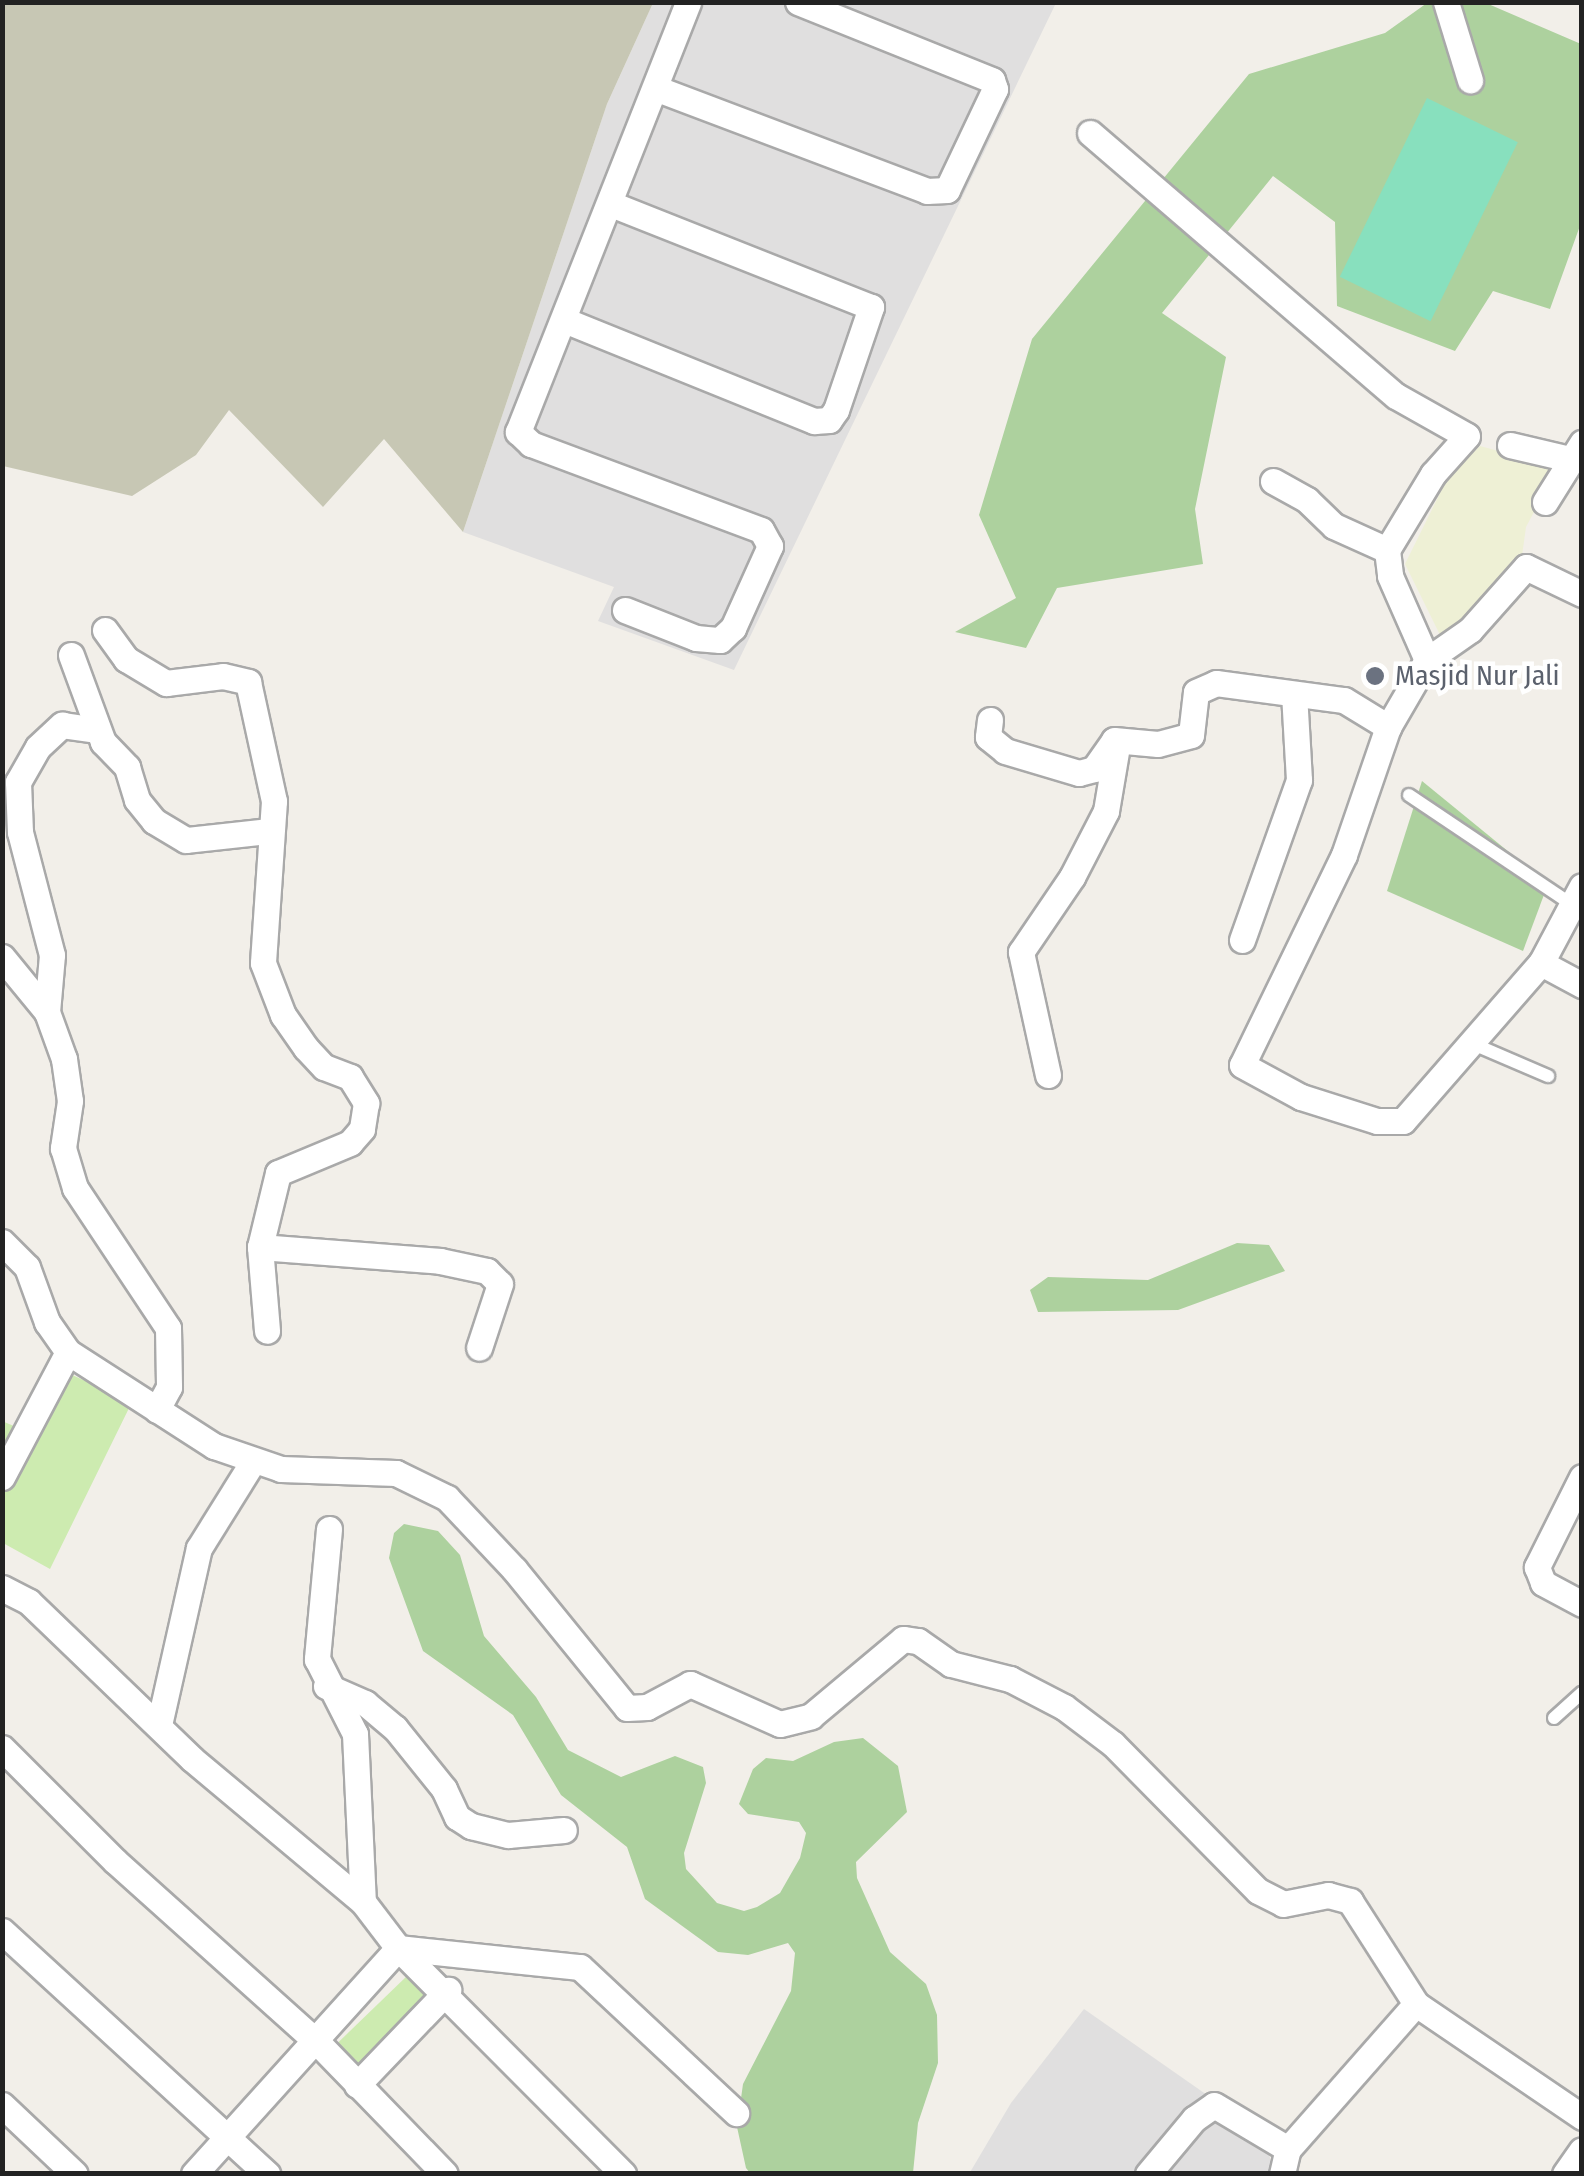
<!DOCTYPE html>
<html>
<head>
<meta charset="utf-8">
<style>
  body { margin:0 }
  #map { position:relative; width:1584px; height:2176px; overflow:hidden; background:#f2efe9; font-family:"Fira Sans Condensed",sans-serif }
  div>[style] { position:absolute }
  .residential>* { inset:0; background:#e0dfdf }
  .construction>* { inset:0; background:#c7c7b4 }
  .farmland>* { inset:0; background:#eef0d5 }
  .grass>* { inset:0; background:#cdebb0; transform-origin:0 0 }
  .forest>* { inset:0; background:#add19e }
  .pitch>* { inset:0; background:#88e0be; transform-origin:0 0 }
  .roads { filter:drop-shadow(2px 0 #a9a9a9) drop-shadow(-2px 0 #a9a9a9) drop-shadow(0 2px #a9a9a9) drop-shadow(0 -2px #a9a9a9) }
  .lane>* { height:12px; margin:-6px; padding:0 6px; transform-origin:6px; border-radius:6px; background:#fff }
  .street>* { height:25px; margin:-12.5px; padding:0 12.5px; transform-origin:12.5px; border-radius:12.5px; background:#fff }
  .dots>* { width:28px; height:28px; translate:-50% -50%; box-sizing:border-box; border:5px solid #fff; border-radius:50% }
  span { translate:-50% -50%; white-space:nowrap; text-align:center; line-height:1.15; -webkit-text-stroke:9px #fff; paint-order:stroke }
  .worship-label { font-size:28px; color:#5b616d }
  .left { translate:0 -50%; text-align:left }
  .frame { position:absolute; inset:0; border:5px solid #222; pointer-events:none }
</style>
</head>
<body>
<div id="map">
  <div class="residential">
    <div style="clip-path:polygon(653px 3px,1056px 3px,734px 670px,598px 621px,614px 587px,463px 532px,607px 104px)"></div>
    <div style="clip-path:polygon(1084px 2009px,1260px 2132px,1276px 2173px,969px 2174px,1011px 2103px)"></div>
  </div>
  <div class="construction">
    <div style="clip-path:polygon(3px 2px,653px 3px,607px 104px,463px 532px,384px 439px,323px 507px,229px 410px,196px 455px,132px 496px,3px 466px)"></div>
  </div>
  <div class="farmland">
    <div style="clip-path:polygon(1480px 446px,1558px 467px,1526px 527px,1521px 563px,1444px 643px,1405px 564px,1449px 475px)"></div>
  </div>
  <div class="grass">
    <div style="clip-path:polygon(70px 1374px,132px 1402px,50px 1569px,3px 1543px,2px 1421px,35px 1435px)"></div>
    <div style="left:408px;top:1975px;width:33px;height:105px;rotate:46deg"></div>
  </div>
  <div class="forest">
    <div style="clip-path:polygon(1427px 3px,1486px 3px,1581px 44px,1581px 223px,1550px 309px,1493px 291px,1455px 351px,1337px 306px,1335px 222px,1273px 176px,1162px 313px,1226px 357px,1195px 509px,1203px 564px,1057px 588px,1026px 648px,955px 632px,1016px 598px,979px 515px,1032px 339px,1249px 74px,1385px 33px)"></div>
    <div style="clip-path:polygon(1422px 781px,1548px 884px,1523px 951px,1387px 891px)"></div>
    <div style="clip-path:polygon(1237px 1243px,1269px 1245px,1285px 1271px,1178px 1310px,1038px 1312px,1030px 1290px,1048px 1277px,1148px 1280px)"></div>
    <div style="clip-path:polygon(404px 1524px,438px 1531px,460px 1555px,484px 1636px,536px 1697px,568px 1750px,621px 1777px,675px 1756px,703px 1767px,706px 1783px,684px 1853px,686px 1869px,717px 1903px,744px 1911px,757px 1907px,780px 1893px,800px 1858px,806px 1833px,799px 1822px,748px 1814px,739px 1804px,753px 1769px,766px 1758px,793px 1761px,834px 1742px,863px 1738px,898px 1766px,907px 1812px,856px 1862px,857px 1878px,890px 1952px,926px 1984px,937px 2015px,938px 2063px,918px 2123px,913px 2173px,750px 2173px,746px 2168px,737px 2127px,743px 2084px,791px 1991px,795px 1953px,788px 1943px,748px 1955px,718px 1952px,645px 1899px,627px 1847px,561px 1795px,513px 1715px,423px 1651px,389px 1558px,394px 1533px)"></div>
  </div>
  <div class="pitch">
    <div style="left:1427px;top:98px;width:101px;height:199px;rotate:26deg"></div>
  </div>
  <div class="roads">
    <div class="lane">
      <div style="left:1409px;top:795px;width:197px;rotate:33.9deg"></div>
      <div style="left:1471px;top:1043px;width:84px;rotate:23.2deg"></div>
      <div style="left:1554px;top:1718px;width:38px;rotate:-42deg"></div>
    </div>
    <div class="street">
      <div style="left:1446px;top:2px;width:82px;rotate:72.9deg"></div>
      <div style="left:655px;top:88px;width:291px;rotate:20.7deg"></div>
      <div style="left:927px;top:191px;width:20px;rotate:-3deg"></div>
      <div style="left:947px;top:190px;width:112px;rotate:-64.6deg"></div>
      <div style="left:995px;top:89px;width:9px;rotate:-108deg"></div>
      <div style="left:992px;top:80px;width:209px;rotate:-158.1deg"></div>
      <div style="left:1090px;top:133px;width:403px;rotate:40.7deg"></div>
      <div style="left:1396px;top:396px;width:81px;rotate:29.4deg"></div>
      <div style="left:1467px;top:436px;width:51px;rotate:131.8deg"></div>
      <div style="left:1433px;top:474px;width:89px;rotate:121.2deg"></div>
      <div style="left:1387px;top:550px;width:26px;rotate:83deg"></div>
      <div style="left:1390px;top:576px;width:92px;rotate:66.2deg"></div>
      <div style="left:564px;top:320px;width:270px;rotate:22deg"></div>
      <div style="left:814px;top:421px;width:15px;rotate:-4deg"></div>
      <div style="left:829px;top:420px;width:12px;rotate:-55deg"></div>
      <div style="left:836px;top:410px;width:109px;rotate:-71.2deg"></div>
      <div style="left:871px;top:307px;width:280px;rotate:-158.4deg"></div>
      <div style="left:1510px;top:445px;width:62px;rotate:13.1deg"></div>
      <div style="left:1273px;top:481px;width:39px;rotate:29deg"></div>
      <div style="left:1307px;top:500px;width:37px;rotate:44deg"></div>
      <div style="left:1334px;top:526px;width:58px;rotate:24.4deg"></div>
      <div style="left:1545px;top:502px;width:70px;rotate:-57.9deg"></div>
      <div style="left:1582px;top:594px;width:62px;rotate:-154.3deg"></div>
      <div style="left:1526px;top:567px;width:84px;rotate:131.6deg"></div>
      <div style="left:1470px;top:630px;width:52px;rotate:145.1deg"></div>
      <div style="left:1427px;top:660px;width:78px;rotate:120.2deg"></div>
      <div style="left:1388px;top:727px;width:135px;rotate:109deg"></div>
      <div style="left:1344px;top:855px;width:233px;rotate:115.9deg"></div>
      <div style="left:1242px;top:1065px;width:67px;rotate:28.5deg"></div>
      <div style="left:1301px;top:1097px;width:80px;rotate:17.5deg"></div>
      <div style="left:1377px;top:1121px;width:26px"></div>
      <div style="left:1403px;top:1121px;width:210px;rotate:-48.9deg"></div>
      <div style="left:1541px;top:963px;width:87px;rotate:-62deg"></div>
      <div style="left:625px;top:610px;width:76px;rotate:21.5deg"></div>
      <div style="left:696px;top:638px;width:24px;rotate:5deg"></div>
      <div style="left:720px;top:640px;width:18px;rotate:-43deg"></div>
      <div style="left:733px;top:628px;width:90px;rotate:-65.7deg"></div>
      <div style="left:770px;top:546px;width:18px;rotate:-119deg"></div>
      <div style="left:761px;top:530px;width:246px;rotate:-159.5deg"></div>
      <div style="left:531px;top:444px;width:18px;rotate:-137deg"></div>
      <div style="left:518px;top:432px;width:462px;rotate:-68.4deg"></div>
      <div style="left:105px;top:630px;width:36px;rotate:54deg"></div>
      <div style="left:126px;top:659px;width:47px;rotate:31deg"></div>
      <div style="left:166px;top:683px;width:57px;rotate:-7deg"></div>
      <div style="left:223px;top:676px;width:26px;rotate:13deg"></div>
      <div style="left:248px;top:682px;width:122px;rotate:77.7deg"></div>
      <div style="left:274px;top:801px;width:162px;rotate:93.9deg"></div>
      <div style="left:263px;top:963px;width:56px;rotate:69deg"></div>
      <div style="left:283px;top:1015px;width:40px;rotate:55.1deg"></div>
      <div style="left:306px;top:1048px;width:26px;rotate:47deg"></div>
      <div style="left:324px;top:1067px;width:28px;rotate:21deg"></div>
      <div style="left:350px;top:1077px;width:31px;rotate:58deg"></div>
      <div style="left:366px;top:1103px;width:26px;rotate:99deg"></div>
      <div style="left:362px;top:1129px;width:18px;rotate:131deg"></div>
      <div style="left:350px;top:1143px;width:78px;rotate:157.4deg"></div>
      <div style="left:278px;top:1173px;width:76px;rotate:103.7deg"></div>
      <div style="left:260px;top:1247px;width:84px;rotate:85.2deg"></div>
      <div style="left:71px;top:655px;width:93px;rotate:69.8deg"></div>
      <div style="left:103px;top:742px;width:35px;rotate:46deg"></div>
      <div style="left:127px;top:767px;width:34px;rotate:73deg"></div>
      <div style="left:137px;top:800px;width:27px;rotate:51deg"></div>
      <div style="left:154px;top:821px;width:37px;rotate:31deg"></div>
      <div style="left:186px;top:840px;width:83px;rotate:-6.2deg"></div>
      <div style="left:990px;top:720px;width:17px;rotate:97deg"></div>
      <div style="left:988px;top:737px;width:22px;rotate:39deg"></div>
      <div style="left:1005px;top:751px;width:77px;rotate:16.6deg"></div>
      <div style="left:1079px;top:773px;width:16px;rotate:-15deg"></div>
      <div style="left:1094px;top:769px;width:35px;rotate:-55deg"></div>
      <div style="left:1114px;top:740px;width:44px;rotate:5.2deg"></div>
      <div style="left:1158px;top:744px;width:34px;rotate:-15deg"></div>
      <div style="left:1191px;top:735px;width:43px;rotate:-83.4deg"></div>
      <div style="left:1196px;top:692px;width:22px;rotate:-24deg"></div>
      <div style="left:1216px;top:683px;width:129px;rotate:7.6deg"></div>
      <div style="left:1344px;top:700px;width:52px;rotate:31.5deg"></div>
      <div style="left:1242px;top:940px;width:170px;rotate:-70.4deg"></div>
      <div style="left:1299px;top:780px;width:86px;rotate:-93.3deg"></div>
      <div style="left:2px;top:957px;width:71px;rotate:50.7deg"></div>
      <div style="left:47px;top:1012px;width:50px;rotate:70.1deg"></div>
      <div style="left:64px;top:1059px;width:42px;rotate:81.9deg"></div>
      <div style="left:70px;top:1101px;width:48px;rotate:98.5deg"></div>
      <div style="left:63px;top:1148px;width:42px;rotate:73.3deg"></div>
      <div style="left:75px;top:1188px;width:168px;rotate:56.4deg"></div>
      <div style="left:168px;top:1328px;width:59px;rotate:89deg"></div>
      <div style="left:169px;top:1387px;width:26px;rotate:118deg"></div>
      <div style="left:1541px;top:963px;width:47px;rotate:28.2deg"></div>
      <div style="left:47px;top:1012px;width:57px;rotate:-85deg"></div>
      <div style="left:52px;top:955px;width:127px;rotate:-104.6deg"></div>
      <div style="left:20px;top:832px;width:50px;rotate:-92.3deg"></div>
      <div style="left:18px;top:782px;width:40px;rotate:-60.3deg"></div>
      <div style="left:38px;top:747px;width:33px;rotate:-43deg"></div>
      <div style="left:62px;top:725px;width:36px;rotate:8deg"></div>
      <div style="left:1048px;top:1075px;width:126px;rotate:-102.4deg"></div>
      <div style="left:1021px;top:952px;width:91px;rotate:-55.8deg"></div>
      <div style="left:1072px;top:877px;width:74px;rotate:-62.7deg"></div>
      <div style="left:1106px;top:811px;width:66px;rotate:-80.4deg"></div>
      <div style="left:2px;top:1242px;width:35px;rotate:45deg"></div>
      <div style="left:27px;top:1267px;width:59px;rotate:70deg"></div>
      <div style="left:47px;top:1322px;width:37px;rotate:55deg"></div>
      <div style="left:68px;top:1352px;width:174px;rotate:32.8deg"></div>
      <div style="left:214px;top:1446px;width:71px;rotate:18.9deg"></div>
      <div style="left:281px;top:1469px;width:115px;rotate:2deg"></div>
      <div style="left:396px;top:1473px;width:57px;rotate:26.1deg"></div>
      <div style="left:447px;top:1498px;width:98px;rotate:46.7deg"></div>
      <div style="left:514px;top:1569px;width:179px;rotate:50.9deg"></div>
      <div style="left:627px;top:1708px;width:20px;rotate:-3deg"></div>
      <div style="left:647px;top:1707px;width:49px;rotate:-28.1deg"></div>
      <div style="left:690px;top:1684px;width:98px;rotate:24deg"></div>
      <div style="left:780px;top:1724px;width:32px;rotate:-14deg"></div>
      <div style="left:811px;top:1716px;width:120px;rotate:-39.9deg"></div>
      <div style="left:903px;top:1639px;width:15px;rotate:8deg"></div>
      <div style="left:918px;top:1641px;width:40px;rotate:34.9deg"></div>
      <div style="left:951px;top:1664px;width:61px;rotate:14.3deg"></div>
      <div style="left:1010px;top:1679px;width:61px;rotate:27.4deg"></div>
      <div style="left:1064px;top:1707px;width:61px;rotate:37.1deg"></div>
      <div style="left:1113px;top:1744px;width:206px;rotate:45.4deg"></div>
      <div style="left:1258px;top:1891px;width:28px;rotate:27deg"></div>
      <div style="left:1283px;top:1904px;width:46px;rotate:-11.3deg"></div>
      <div style="left:1328px;top:1895px;width:23px;rotate:15deg"></div>
      <div style="left:1350px;top:1901px;width:122px;rotate:57.3deg"></div>
      <div style="left:1416px;top:2004px;width:201px;rotate:34.2deg"></div>
      <div style="left:260px;top:1247px;width:181px;rotate:4.4deg"></div>
      <div style="left:440px;top:1261px;width:48px;rotate:12deg"></div>
      <div style="left:487px;top:1271px;width:18px;rotate:45deg"></div>
      <div style="left:500px;top:1284px;width:67px;rotate:108.2deg"></div>
      <div style="left:2px;top:1477px;width:141px;rotate:-62.2deg"></div>
      <div style="left:1582px;top:1477px;width:101px;rotate:116.6deg"></div>
      <div style="left:1537px;top:1567px;width:17px;rotate:69deg"></div>
      <div style="left:1543px;top:1583px;width:44px;rotate:28.3deg"></div>
      <div style="left:329px;top:1529px;width:131px;rotate:95.3deg"></div>
      <div style="left:317px;top:1659px;width:84px;rotate:63.1deg"></div>
      <div style="left:355px;top:1734px;width:168px;rotate:87.3deg"></div>
      <div style="left:2px;top:1588px;width:30px;rotate:27deg"></div>
      <div style="left:29px;top:1602px;width:226px;rotate:43.9deg"></div>
      <div style="left:192px;top:1759px;width:223px;rotate:39.9deg"></div>
      <div style="left:363px;top:1902px;width:58px;rotate:52.7deg"></div>
      <div style="left:398px;top:1948px;width:319px;rotate:45.1deg"></div>
      <div style="left:326px;top:1686px;width:43px;rotate:23.6deg"></div>
      <div style="left:365px;top:1703px;width:39px;rotate:40deg"></div>
      <div style="left:395px;top:1728px;width:78px;rotate:51.2deg"></div>
      <div style="left:444px;top:1789px;width:31px;rotate:65deg"></div>
      <div style="left:457px;top:1817px;width:17px;rotate:33deg"></div>
      <div style="left:471px;top:1826px;width:38px;rotate:14deg"></div>
      <div style="left:508px;top:1835px;width:56px;rotate:-5.1deg"></div>
      <div style="left:159px;top:1725px;width:181px;rotate:-77.3deg"></div>
      <div style="left:199px;top:1548px;width:100px;rotate:-58.1deg"></div>
      <div style="left:2px;top:1748px;width:160px;rotate:45deg"></div>
      <div style="left:115px;top:1861px;width:273px;rotate:41.9deg"></div>
      <div style="left:318px;top:2043px;width:182px;rotate:45.9deg"></div>
      <div style="left:2px;top:1931px;width:360px;rotate:42.5deg"></div>
      <div style="left:398px;top:1948px;width:183px;rotate:6deg"></div>
      <div style="left:580px;top:1967px;width:214px;rotate:43.1deg"></div>
      <div style="left:357px;top:2085px;width:132px;rotate:-46.2deg"></div>
      <div style="left:2px;top:2105px;width:100px;rotate:43.4deg"></div>
      <div style="left:194px;top:2174px;width:304px;rotate:-47.9deg"></div>
      <div style="left:1148px;top:2174px;width:72px;rotate:-50.1deg"></div>
      <div style="left:1194px;top:2119px;width:24px;rotate:-35deg"></div>
      <div style="left:1214px;top:2105px;width:86px;rotate:30.7deg"></div>
      <div style="left:1282px;top:2174px;width:26px;rotate:-77deg"></div>
      <div style="left:1288px;top:2149px;width:193px;rotate:-48.6deg"></div>
      <div style="left:1565px;top:2174px;width:29px;rotate:-55deg"></div>
    </div>
  </div>
  <div class="dots">
    <div style="left:1375px;top:676px;background:#6b7280"></div>
  </div>
  <div class="worship-label">
    <span class="left" style="left:1395px;top:676px">Masjid Nur Jali</span>
  </div>
  <div class="frame"></div>
</div>
</body>
</html>
